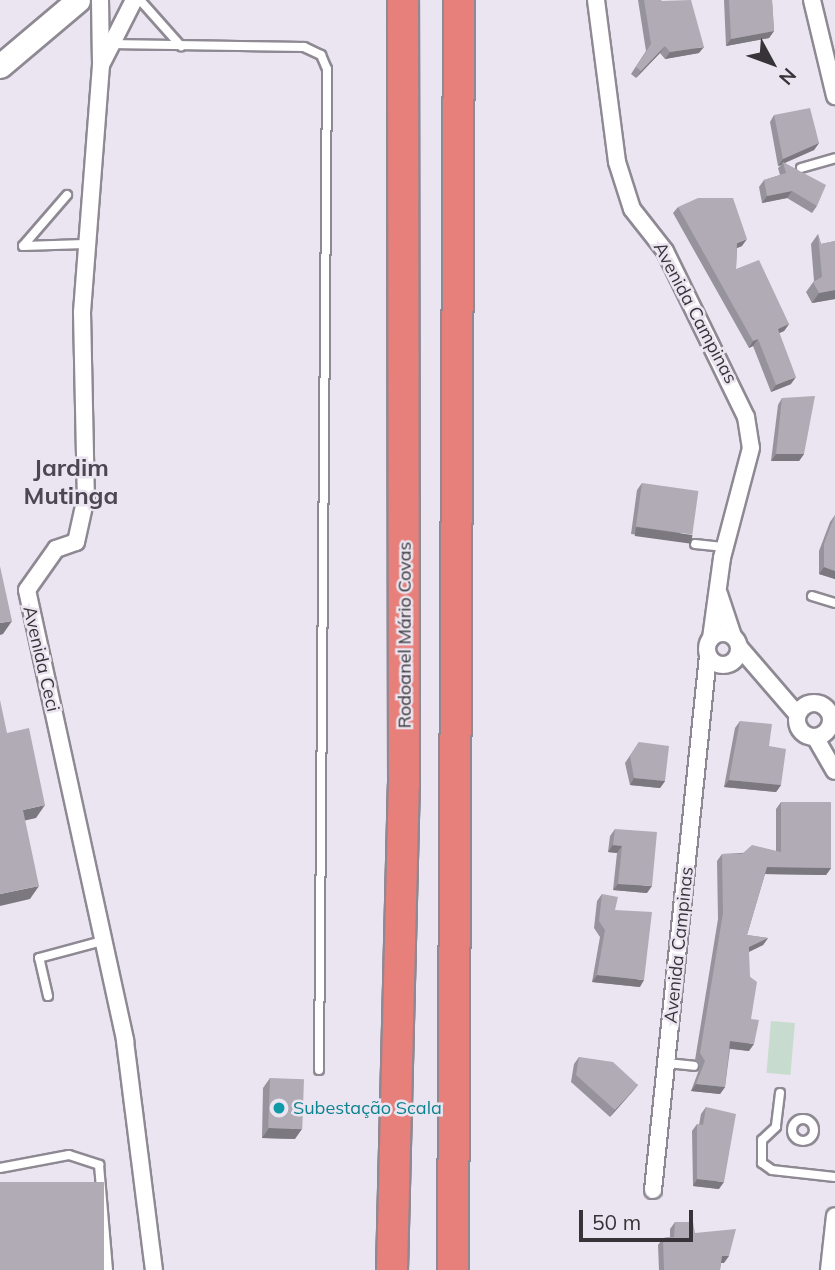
<!DOCTYPE html>
<html>
<head>
<meta charset="utf-8">
<style>
  body { margin:0 }
  #map { position:relative; width:835px; height:1270px; overflow:hidden; background:#eae5f0; font-family:Mulish,sans-serif }
  div>[style] { position:absolute }
  .green>* { inset:0; background:#c7dcce; transform-origin:0 0 }
  .roads { filter:drop-shadow(2px 0 #8e8993) drop-shadow(-2px 0 #8e8993) drop-shadow(0 2px #8e8993) drop-shadow(0 -2px #8e8993) }
  .lane>* { height:8px; margin:-4px; padding:0 4px; transform-origin:4px; border-radius:4px; background:#fff }
  .lane>.ring { margin:-4px; padding:0; box-sizing:content-box; background:none; border:8px solid #fff; border-radius:50% }
  .street>* { height:16px; margin:-8px; padding:0 8px; transform-origin:8px; border-radius:8px; background:#fff }
  .street>.ring { margin:-8px; padding:0; box-sizing:content-box; background:none; border:16px solid #fff; border-radius:50% }
  .secondary>* { height:23px; margin:-11.5px; padding:0 11.5px; transform-origin:11.5px; border-radius:11.5px; background:#fff }
  .highway>* { height:30px; margin:-15px; padding:0 15px; transform-origin:15px; border-radius:15px; background:#e77f7a }
  .wall>* { inset:0; background:#97939c }
  .shaded-wall>* { inset:0; background:#7b787f; transform-origin:0 0 }
  .building>* { inset:0; background:#b0abb5; transform-origin:0 0 }
  .dots>* { width:19px; height:19px; translate:-50% -50%; box-sizing:border-box; border:4px solid #eae5f0; border-radius:50% }
  span { translate:-50% -50%; white-space:nowrap; text-align:center; line-height:1.15; -webkit-text-stroke:5px #eae5f0; paint-order:stroke }
  .street-label { font-size:18px; color:#363438 }
  .culture-label { font-size:18px; color:#0d838f }
  .left { translate:0 -50%; text-align:left }
  .district-label { font-size:24px; color:#4c4750; font-weight:700 }
  .north { position:absolute; left:737px; top:28px; width:70px; height:70px; -webkit-text-stroke:5px #eae5f0; paint-order:stroke; rotate:131deg; font-size:19px; font-weight:700; line-height:28px; text-align:center; color:#363438 }
  .north::after { content:''; display:block; margin:auto; width:24px; height:32px; background:#363438; clip-path:polygon(50% 0,100% 100%,50% 72%,0 100%) }
  .scale { position:absolute; left:579px; top:1210px; width:114px; height:32px; box-sizing:border-box; border:4px solid #363438; border-top:0; padding-left:9px; font-size:21px; line-height:24px; white-space:nowrap; color:#363438; -webkit-text-stroke:5px #eae5f0; paint-order:stroke }
</style>
</head>
<body>
<div id="map">
  <div class="green">
    <div style="left:771px;top:1021px;width:24px;height:52px;rotate:5deg"></div>
  </div>
  <div class="roads">
    <div class="lane">
      <div style="left:140px;top:0;width:62px;rotate:48.3deg"></div>
      <div style="left:109px;top:44px;width:195px;rotate:0.9deg"></div>
      <div style="left:304px;top:47px;width:19px;rotate:25deg"></div>
      <div style="left:321px;top:55px;width:15px;rotate:67deg"></div>
      <div style="left:327px;top:69px;width:1001px;rotate:90.46deg"></div>
      <div style="left:801px;top:168px;width:35px;rotate:-16deg"></div>
      <div style="left:67px;top:195px;width:67px;rotate:130.8deg"></div>
      <div style="left:23px;top:246px;width:62px;rotate:-1.8deg"></div>
      <div style="left:695px;top:544px;width:30px;rotate:6deg"></div>
      <div style="left:812px;top:596px;width:24px;rotate:17deg"></div>
      <div style="left:48px;top:996px;width:39px;rotate:-103deg"></div>
      <div style="left:39px;top:958px;width:65px;rotate:-15.1deg"></div>
      <div style="left:667px;top:1063px;width:27px;rotate:6deg"></div>
      <div style="left:780px;top:1093px;width:34px;rotate:97deg"></div>
      <div style="left:776px;top:1127px;width:19px;rotate:137deg"></div>
      <div style="left:762px;top:1140px;width:23px;rotate:90deg"></div>
      <div style="left:762px;top:1163px;width:12px;rotate:35deg"></div>
      <div style="left:772px;top:1170px;width:63px;rotate:6.3deg"></div>
      <div class="ring" style="left:792px;top:1119px;width:14px;height:14px"></div>
      <div style="left:0;top:1168px;width:70px;rotate:-10.7deg"></div>
      <div style="left:69px;top:1155px;width:32px;rotate:18deg"></div>
      <div style="left:99px;top:1165px;width:105px;rotate:85.1deg"></div>
    </div>
    <div class="street">
      <div style="left:100px;top:0;width:65px;rotate:89.1deg"></div>
      <div style="left:101px;top:65px;width:248px;rotate:94.4deg"></div>
      <div style="left:82px;top:312px;width:185px;rotate:88.8deg"></div>
      <div style="left:86px;top:497px;width:46px;rotate:102.5deg"></div>
      <div style="left:76px;top:542px;width:21px;rotate:161deg"></div>
      <div style="left:56px;top:549px;width:50px;rotate:125.3deg"></div>
      <div style="left:27px;top:590px;width:462px;rotate:77.7deg"></div>
      <div style="left:125px;top:1041px;width:231px;rotate:82.8deg"></div>
      <div style="left:596px;top:0;width:163px;rotate:82.6deg"></div>
      <div style="left:617px;top:162px;width:49px;rotate:72.3deg"></div>
      <div style="left:632px;top:209px;width:53px;rotate:51.8deg"></div>
      <div style="left:665px;top:251px;width:185px;rotate:64deg"></div>
      <div style="left:746px;top:417px;width:31px;rotate:81deg"></div>
      <div style="left:751px;top:448px;width:114px;rotate:104.8deg"></div>
      <div style="left:722px;top:558px;width:81px;rotate:97.8deg"></div>
      <div style="left:812px;top:0;width:99px;rotate:76.5deg"></div>
      <div style="left:101px;top:65px;width:73px;rotate:-63.1deg"></div>
      <div style="left:719px;top:594px;width:44px;rotate:71.6deg"></div>
      <div class="ring" style="left:707px;top:633px;width:16px;height:16px"></div>
      <div style="left:740px;top:648px;width:87px;rotate:49.2deg"></div>
      <div class="ring" style="left:797px;top:703px;width:18px;height:18px"></div>
      <div style="left:815px;top:737px;width:39px;rotate:60deg"></div>
      <div style="left:653px;top:1190px;width:537px;rotate:-84.12deg"></div>
      <div style="left:829px;top:1270px;width:54px;rotate:-83.7deg"></div>
    </div>
    <div class="secondary">
      <div style="left:0;top:66px;width:102px;rotate:-40.2deg"></div>
    </div>
    <div class="highway">
      <div style="left:392px;top:1270px;width:485px;rotate:-88.6deg"></div>
      <div style="left:404px;top:785px;width:785px;rotate:-90.07deg"></div>
      <div style="left:453px;top:1270px;width:1270px;rotate:-89.73deg"></div>
    </div>
  </div>
  <div class="wall">
    <div style="clip-path:polygon(638px 0,661px 0,699px 53px,665px 59px,660px 53px,636px 78px,631px 74px,646px 51px)"></div>
    <div style="clip-path:polygon(724px 0,772px 0,774px 31px,769px 38px,726px 46px)"></div>
    <div style="clip-path:polygon(774px 115px,819px 143px,814px 150px,785px 163px,817px 206px,812px 213px,787px 198px,762px 203px,759px 187px,764px 180px,780px 175px,778px 168px,781px 165px,778px 166px,770px 122px)"></div>
    <div style="clip-path:polygon(678px 207px,742px 246px,737px 248px,736px 269px,789px 324px,784px 331px,779px 333px,791px 384px,771px 392px,753px 346px,749px 348px,673px 213px)"></div>
    <div style="clip-path:polygon(818px 234px,821px 244px,835px 241px,835px 299px,812px 303px,806px 292px,814px 281px,811px 244px)"></div>
    <div style="clip-path:polygon(782px 398px,804px 454px,799px 461px,771px 461px,778px 405px)"></div>
    <div style="clip-path:polygon(642px 483px,687px 542px,631px 534px,637px 490px)"></div>
    <div style="clip-path:polygon(835px 515px,835px 579px,819px 574px,819px 551px,830px 522px)"></div>
    <div style="clip-path:polygon(740px 721px,769px 746px,781px 785px,776px 792px,724px 787px,735px 728px)"></div>
    <div style="clip-path:polygon(639px 742px,665px 781px,660px 788px,630px 785px,625px 763px)"></div>
    <div style="clip-path:polygon(781px 802px,831px 868px,826px 875px,765px 874px,747px 935px,768px 938px,763px 945px,749px 952px,751px 1019px,749px 1051px,730px 1049px,725px 1087px,720px 1094px,691px 1091px,700px 1067px,695px 1060px,718px 919px,717px 861px,722px 854px,776px 851px,776px 809px)"></div>
    <div style="clip-path:polygon(615px 829px,647px 893px,613px 890px,617px 853px,608px 852px,610px 836px)"></div>
    <div style="clip-path:polygon(602px 894px,615px 910px,640px 987px,592px 982px,600px 937px,594px 928px,597px 901px)"></div>
    <div style="clip-path:polygon(579px 1057px,638px 1085px,610px 1117px,571px 1082px,574px 1064px)"></div>
    <div style="clip-path:polygon(270px 1078px,295px 1139px,262px 1138px,263px 1088px)"></div>
    <div style="clip-path:polygon(706px 1107px,719px 1189px,693px 1186px,692px 1131px,697px 1124px,699px 1125px,701px 1114px)"></div>
    <div style="clip-path:polygon(675px 1222px,695px 1233px,724px 1263px,721px 1263px,720px 1270px,659px 1270px,658px 1245px,663px 1238px,670px 1237px,670px 1229px)"></div>
  </div>
  <div class="shaded-wall">
    <div style="clip-path:polygon(774px 31px,769px 38px,726px 46px,731px 39px)"></div>
    <div style="clip-path:polygon(665px 46px,660px 53px,636px 78px,641px 71px)"></div>
    <div style="clip-path:polygon(704px 47px,699px 53px,665px 59px,670px 52px)"></div>
    <div style="clip-path:polygon(819px 143px,814px 150px,784px 163px,783px 162px,781px 165px,778px 166px,783px 159px)"></div>
    <div style="clip-path:polygon(792px 191px,787px 198px,762px 203px,767px 196px)"></div>
    <div style="clip-path:polygon(747px 239px,742px 246px,732px 250px,737px 243px)"></div>
    <div style="clip-path:polygon(835px 290px,835px 299px,812px 303px,819px 293px)"></div>
    <div style="clip-path:polygon(789px 324px,784px 331px,773px 336px,778px 329px)"></div>
    <div style="clip-path:polygon(758px 339px,753px 346px,749px 348px,753px 341px)"></div>
    <div style="clip-path:polygon(796px 377px,791px 384px,771px 392px,776px 385px)"></div>
    <div style="clip-path:polygon(776px 454px,804px 454px,799px 461px,771px 461px)"></div>
    <div style="left:636px;top:527px;width:57px;height:9px;rotate:8deg"></div>
    <div style="clip-path:polygon(824px 567px,835px 571px,835px 579px,819px 574px)"></div>
    <div style="clip-path:polygon(12px 621px,3px 634px,0 635px,0 623px)"></div>
    <div style="clip-path:polygon(634px 778px,665px 781px,660px 788px,630px 785px)"></div>
    <div style="clip-path:polygon(729px 780px,781px 785px,776px 792px,724px 787px)"></div>
    <div style="clip-path:polygon(45px 805px,36px 818px,14px 823px,23px 810px)"></div>
    <div style="clip-path:polygon(613px 845px,622px 846px,617px 853px,608px 852px)"></div>
    <div style="clip-path:polygon(767px 867px,831px 868px,826px 875px,762px 874px)"></div>
    <div style="clip-path:polygon(618px 884px,652px 886px,647px 893px,613px 890px)"></div>
    <div style="clip-path:polygon(39px 886px,30px 899px,0 906px,0 894px)"></div>
    <div style="clip-path:polygon(768px 938px,763px 945px,744px 954px,749px 947px)"></div>
    <div style="clip-path:polygon(597px 975px,644px 980px,640px 987px,592px 982px)"></div>
    <div style="clip-path:polygon(730px 1041px,754px 1044px,749px 1051px,726px 1048px)"></div>
    <div style="clip-path:polygon(696px 1084px,725px 1087px,720px 1094px,691px 1091px)"></div>
    <div style="clip-path:polygon(638px 1085px,633px 1091px,610px 1117px,615px 1110px)"></div>
    <div style="clip-path:polygon(269px 1128px,302px 1129px,295px 1139px,262px 1138px)"></div>
    <div style="clip-path:polygon(697px 1179px,724px 1182px,719px 1189px,693px 1186px)"></div>
    <div style="clip-path:polygon(722px 1256px,729px 1256px,724px 1263px,717px 1263px)"></div>
  </div>
  <div class="building">
    <div style="clip-path:polygon(644px 0,661px 0,661px 1px,691px 0,704px 47px,670px 52px,665px 46px,641px 71px,636px 67px,651px 44px)"></div>
    <div style="clip-path:polygon(729px 0,772px 0,774px 31px,731px 39px)"></div>
    <div style="clip-path:polygon(810px 108px,819px 143px,783px 159px,774px 115px)"></div>
    <div style="clip-path:polygon(783px 162px,826px 185px,817px 206px,792px 191px,767px 196px,764px 180px,786px 173px)"></div>
    <div style="clip-path:polygon(698px 198px,733px 198px,747px 239px,737px 243px,736px 269px,759px 260px,789px 324px,778px 329px,796px 377px,776px 385px,758px 339px,753px 341px,678px 207px)"></div>
    <div style="clip-path:polygon(818px 234px,821px 244px,835px 241px,835px 290px,819px 293px,813px 282px,822px 277px)"></div>
    <div style="clip-path:polygon(815px 396px,804px 454px,776px 454px,782px 398px)"></div>
    <div style="left:642px;top:483px;width:57px;height:44px;rotate:8deg"></div>
    <div style="clip-path:polygon(835px 515px,835px 571px,824px 567px,824px 544px)"></div>
    <div style="clip-path:polygon(0 566px,12px 621px,0 623px)"></div>
    <div style="clip-path:polygon(0 700px,7px 733px,29px 728px,45px 805px,23px 810px,39px 886px,0 894px)"></div>
    <div style="clip-path:polygon(740px 721px,772px 724px,769px 746px,786px 749px,781px 785px,729px 780px)"></div>
    <div style="clip-path:polygon(639px 742px,669px 746px,665px 781px,634px 778px,630px 756px)"></div>
    <div style="clip-path:polygon(781px 802px,831px 802px,831px 868px,767px 867px,747px 935px,768px 938px,749px 947px,749px 976px,757px 982px,751px 1019px,759px 1020px,754px 1044px,730px 1041px,725px 1087px,696px 1084px,705px 1061px,700px 1053px,723px 913px,722px 854px,742px 854px,752px 845px,781px 852px)"></div>
    <div style="clip-path:polygon(615px 829px,657px 832px,652px 886px,618px 884px,622px 846px,613px 845px)"></div>
    <div style="clip-path:polygon(602px 894px,618px 897px,615px 910px,652px 912px,644px 980px,597px 975px,605px 930px,599px 921px)"></div>
    <div style="clip-path:polygon(579px 1057px,613px 1062px,638px 1085px,615px 1110px,576px 1075px)"></div>
    <div style="left:270px;top:1078px;width:34px;height:50px;rotate:2deg"></div>
    <div style="clip-path:polygon(706px 1107px,736px 1114px,724px 1182px,697px 1179px,697px 1124px,703px 1125px)"></div>
    <div style="left:0;top:1182px;width:104px;height:88px"></div>
    <div style="clip-path:polygon(675px 1222px,693px 1222px,695px 1233px,736px 1229px,729px 1256px,722px 1256px,720px 1270px,664px 1270px,663px 1238px,674px 1237px)"></div>
  </div>
  <div class="dots">
    <div style="left:279px;top:1108px;background:#0f9aa8"></div>
  </div>
  <div class="street-label">
    <span style="left:695px;top:313px;rotate:62deg">Avenida Campinas</span>
    <span style="left:405px;top:635px;rotate:-90deg">Rodoanel Mário Covas</span>
    <span style="left:41px;top:659px;rotate:77deg">Avenida Ceci</span>
    <span style="left:679px;top:945px;rotate:-84deg">Avenida Campinas</span>
  </div>
  <div class="culture-label">
    <span class="left" style="left:293px;top:1108px">Subestação Scala</span>
  </div>
  <div class="district-label">
    <span style="left:71px;top:482px">Jardim<br>Mutinga</span>
  </div>
  <div class="north">N</div>
  <div class="scale">50 m</div>
</div>
</body>
</html>
